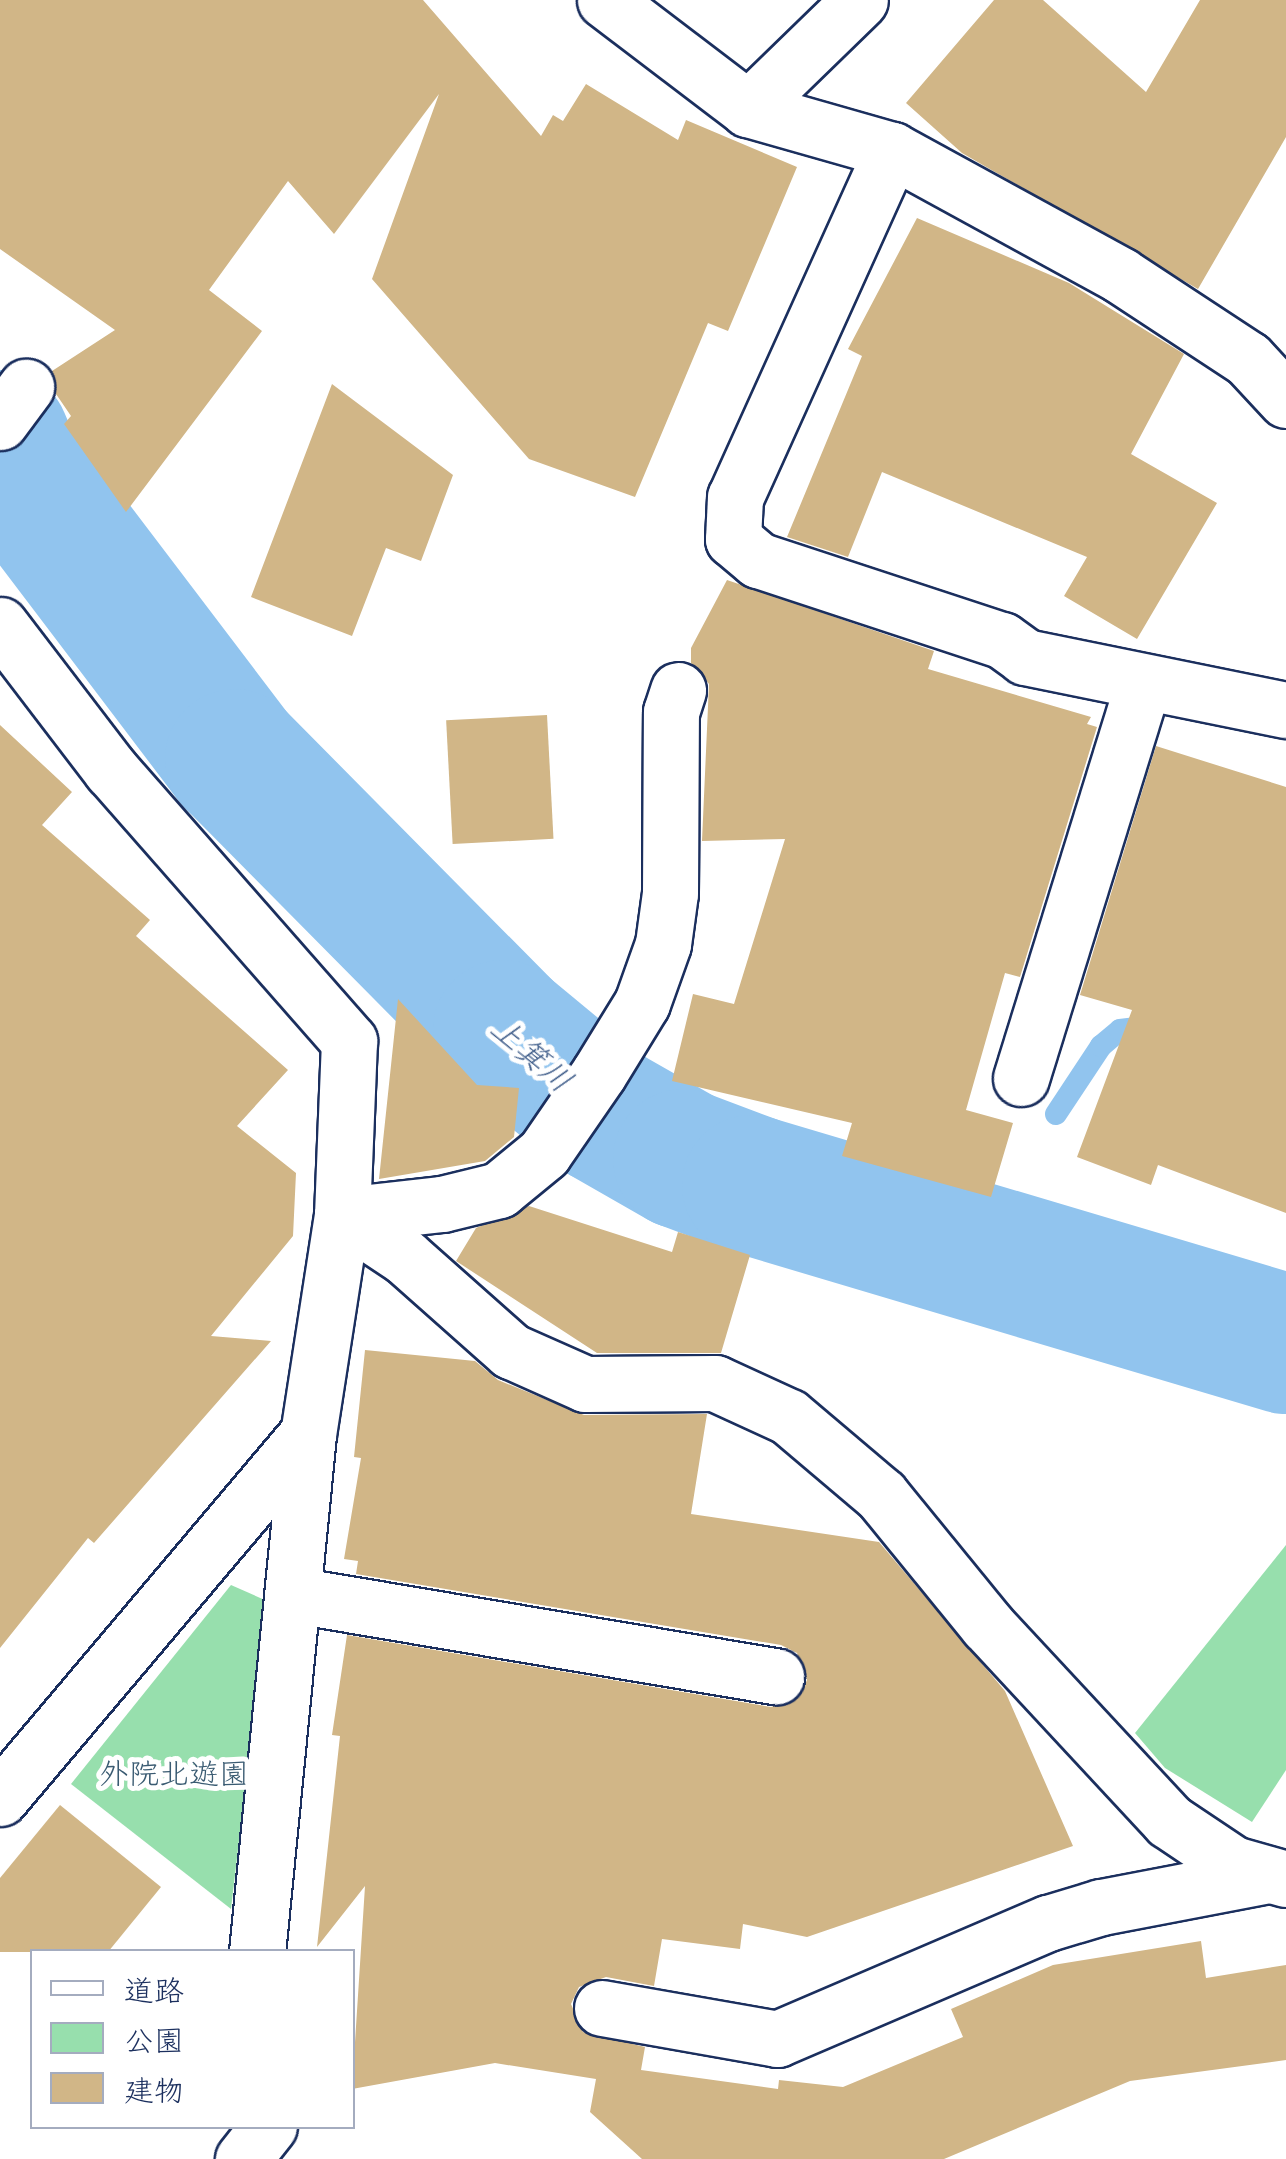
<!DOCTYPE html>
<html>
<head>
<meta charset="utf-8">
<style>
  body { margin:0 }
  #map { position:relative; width:1286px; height:2159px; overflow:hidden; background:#fff; font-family:"Playpen Sans","Klee One",sans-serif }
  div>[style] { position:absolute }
  .green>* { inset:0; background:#97dfad }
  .stream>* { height:22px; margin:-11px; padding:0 11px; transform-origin:11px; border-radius:11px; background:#91c4ee }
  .river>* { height:140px; margin:-70px; padding:0 70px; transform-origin:70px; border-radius:70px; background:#91c4ee }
  .building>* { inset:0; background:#d1b687; transform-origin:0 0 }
  .roads { filter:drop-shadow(2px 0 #1b2f5e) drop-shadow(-2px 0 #1b2f5e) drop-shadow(0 2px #1b2f5e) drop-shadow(0 -2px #1b2f5e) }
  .minor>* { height:55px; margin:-27.5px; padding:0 27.5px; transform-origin:27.5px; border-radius:27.5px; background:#fff }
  span { translate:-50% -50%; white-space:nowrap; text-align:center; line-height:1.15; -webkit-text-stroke:10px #fff; paint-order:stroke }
  .park-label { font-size:30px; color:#3a5b72 }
  .water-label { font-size:32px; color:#3e5c89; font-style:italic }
  .legend { position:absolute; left:30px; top:1949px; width:325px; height:180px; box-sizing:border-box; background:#fff; border:2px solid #a4acbf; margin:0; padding:12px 18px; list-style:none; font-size:30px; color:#1b2f5e }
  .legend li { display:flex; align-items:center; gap:20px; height:50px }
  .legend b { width:50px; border:2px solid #a4acbf }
</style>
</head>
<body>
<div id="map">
  <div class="green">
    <div style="clip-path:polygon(1286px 1545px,1286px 1770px,1252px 1822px,1165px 1768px,1135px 1733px)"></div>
    <div style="clip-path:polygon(231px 1585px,267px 1601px,231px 1909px,71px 1784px)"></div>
  </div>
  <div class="stream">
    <div style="left:1056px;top:1114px;width:82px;rotate:-56.5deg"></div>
    <div style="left:1101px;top:1046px;width:25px;rotate:-40deg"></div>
    <div style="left:1120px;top:1030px;width:34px;rotate:-7deg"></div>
  </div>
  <div class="river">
    <div style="left:0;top:440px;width:25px;rotate:67deg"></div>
    <div style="left:10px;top:463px;width:372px;rotate:52.8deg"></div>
    <div style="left:235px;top:759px;width:381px;rotate:45.3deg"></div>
    <div style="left:503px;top:1030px;width:131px;rotate:39.7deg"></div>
    <div style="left:604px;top:1114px;width:91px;rotate:29.7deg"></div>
    <div style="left:683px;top:1159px;width:74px;rotate:20.6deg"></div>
    <div style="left:752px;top:1185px;width:557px;rotate:16.58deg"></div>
  </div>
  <div class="building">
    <div style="clip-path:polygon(0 0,423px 0,541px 136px,553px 115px,563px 121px,586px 84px,678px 140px,686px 120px,797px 167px,728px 331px,708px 323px,635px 497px,529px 459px,372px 279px,439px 94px,334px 234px,288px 181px,209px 290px,262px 331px,126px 512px,64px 424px,71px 416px,56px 394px,52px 371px,115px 330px,0 249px)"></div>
    <div style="clip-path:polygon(994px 0,1043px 0,1146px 92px,1200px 0,1286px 0,1286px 137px,1198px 289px,962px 153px,906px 103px)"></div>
    <div style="clip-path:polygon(917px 218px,1069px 283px,1184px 354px,1131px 454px,1217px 503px,1137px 639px,1064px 596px,1087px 557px,882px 472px,848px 557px,787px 537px,862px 356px,848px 349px)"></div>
    <div style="clip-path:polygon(332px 384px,453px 475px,421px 561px,386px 548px,352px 636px,251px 597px)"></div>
    <div style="clip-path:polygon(727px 580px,934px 651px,928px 669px,1091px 717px,1087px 724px,1097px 727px,1020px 977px,1005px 973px,966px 1110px,1013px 1123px,991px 1197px,842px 1156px,852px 1123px,672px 1081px,693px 994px,734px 1004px,785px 839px,702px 841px,709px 684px,691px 663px,691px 648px)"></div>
    <div style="left:547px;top:715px;width:124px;height:101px;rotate:87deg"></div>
    <div style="clip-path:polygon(0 725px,72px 792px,42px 825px,150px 920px,136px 936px,288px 1070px,237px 1126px,296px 1173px,293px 1236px,211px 1336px,271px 1341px,94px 1543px,88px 1538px,0 1648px)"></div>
    <div style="clip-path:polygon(1156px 746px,1286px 787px,1286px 1213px,1158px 1165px,1151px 1185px,1077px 1157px,1132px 1010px,1080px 995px)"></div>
    <div style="clip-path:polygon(398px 999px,477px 1085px,519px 1088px,514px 1137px,485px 1161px,379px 1179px)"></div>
    <div style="clip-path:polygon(529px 1206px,672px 1252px,678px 1232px,750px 1255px,721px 1353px,597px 1353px,456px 1261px,476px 1228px)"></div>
    <div style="clip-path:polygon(365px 1350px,475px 1361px,498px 1380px,584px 1415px,707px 1414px,691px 1514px,879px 1542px,1005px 1691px,1073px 1846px,807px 1937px,743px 1924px,740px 1949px,662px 1939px,654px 1986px,606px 1977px,579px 1987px,571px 2004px,583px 2032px,645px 2047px,641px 2070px,778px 2089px,779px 2080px,843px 2087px,963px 2037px,951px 2009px,1053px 1965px,1201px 1941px,1206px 1978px,1286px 1965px,1286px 2060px,1130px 2081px,944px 2159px,642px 2159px,590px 2112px,596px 2079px,495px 2063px,352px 2089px,365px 1886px,317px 1947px,340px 1736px,332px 1735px,347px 1635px,771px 1707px,799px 1697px,807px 1680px,797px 1653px,781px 1645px,356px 1574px,358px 1561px,344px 1559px,361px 1458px,354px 1457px)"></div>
    <div style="clip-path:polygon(60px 1805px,161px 1887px,108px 1952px,0 1952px,0 1878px)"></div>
  </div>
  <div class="roads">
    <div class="minor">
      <div style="left:605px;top:0;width:180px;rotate:37.3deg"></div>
      <div style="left:748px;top:109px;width:150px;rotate:15.9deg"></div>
      <div style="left:892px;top:150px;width:260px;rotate:28.7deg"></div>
      <div style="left:1120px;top:275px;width:153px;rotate:33.3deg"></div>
      <div style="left:1248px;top:359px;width:56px;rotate:47.2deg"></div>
      <div style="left:748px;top:109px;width:156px;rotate:-44.2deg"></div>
      <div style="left:892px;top:150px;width:381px;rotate:114.3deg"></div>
      <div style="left:735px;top:497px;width:42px;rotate:92.7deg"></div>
      <div style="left:733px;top:539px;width:33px;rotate:40deg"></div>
      <div style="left:758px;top:560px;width:257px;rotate:18.2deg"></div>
      <div style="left:1002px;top:640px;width:29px;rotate:36deg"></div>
      <div style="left:1025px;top:657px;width:266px;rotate:11.5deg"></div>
      <div style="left:0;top:422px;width:44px;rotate:-53.4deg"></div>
      <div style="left:0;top:625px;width:183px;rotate:52.6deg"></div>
      <div style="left:111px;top:770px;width:361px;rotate:48.7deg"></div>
      <div style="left:349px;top:1041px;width:174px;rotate:92.3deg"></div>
      <div style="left:342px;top:1215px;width:222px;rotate:98.8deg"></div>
      <div style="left:308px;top:1434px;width:521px;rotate:95.62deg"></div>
      <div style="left:1021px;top:1078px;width:412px;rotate:-72.8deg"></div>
      <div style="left:342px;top:1215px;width:76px;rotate:33.7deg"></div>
      <div style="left:405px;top:1257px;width:142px;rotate:41.6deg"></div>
      <div style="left:511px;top:1351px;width:81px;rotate:24deg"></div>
      <div style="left:585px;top:1384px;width:130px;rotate:-0.4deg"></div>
      <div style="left:715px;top:1383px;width:81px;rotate:24.7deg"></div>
      <div style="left:789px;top:1417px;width:121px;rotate:40.3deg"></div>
      <div style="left:881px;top:1495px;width:168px;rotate:50.8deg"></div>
      <div style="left:987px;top:1625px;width:267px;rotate:47.1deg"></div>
      <div style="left:1169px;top:1821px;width:77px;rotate:33.9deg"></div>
      <div style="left:1233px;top:1864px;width:55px;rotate:15.8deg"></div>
      <div style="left:342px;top:1215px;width:101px;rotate:-6.3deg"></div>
      <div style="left:442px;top:1204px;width:59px;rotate:-13.8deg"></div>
      <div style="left:499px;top:1190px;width:58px;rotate:-39.4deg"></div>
      <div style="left:544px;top:1153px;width:97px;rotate:-55.5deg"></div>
      <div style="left:599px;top:1073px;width:82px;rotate:-58.4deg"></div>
      <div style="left:642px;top:1003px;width:63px;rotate:-70.4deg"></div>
      <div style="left:663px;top:944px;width:51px;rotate:-82.2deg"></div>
      <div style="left:670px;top:893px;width:181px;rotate:-89.7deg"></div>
      <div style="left:671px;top:712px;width:23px;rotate:-72deg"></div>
      <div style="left:295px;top:1595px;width:488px;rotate:9.6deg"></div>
      <div style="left:0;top:1798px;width:477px;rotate:-49.8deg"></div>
      <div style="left:602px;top:2008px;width:178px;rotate:10deg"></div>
      <div style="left:777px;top:2039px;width:295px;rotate:-23.2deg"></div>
      <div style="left:1048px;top:1923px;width:55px;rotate:-16.8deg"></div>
      <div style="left:1101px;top:1907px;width:171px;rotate:-10.8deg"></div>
      <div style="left:243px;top:2159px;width:42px;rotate:-51.8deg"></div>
    </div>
  </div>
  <div class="park-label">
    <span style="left:174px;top:1772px">外院北遊園</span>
  </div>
  <div class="water-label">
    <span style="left:533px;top:1053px;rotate:41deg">上箕川</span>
  </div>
  <ul class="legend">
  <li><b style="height:12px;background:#fff"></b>道路</li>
  <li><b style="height:28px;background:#97dfad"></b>公園</li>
  <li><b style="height:28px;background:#d1b687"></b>建物</li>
  </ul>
</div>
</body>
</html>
